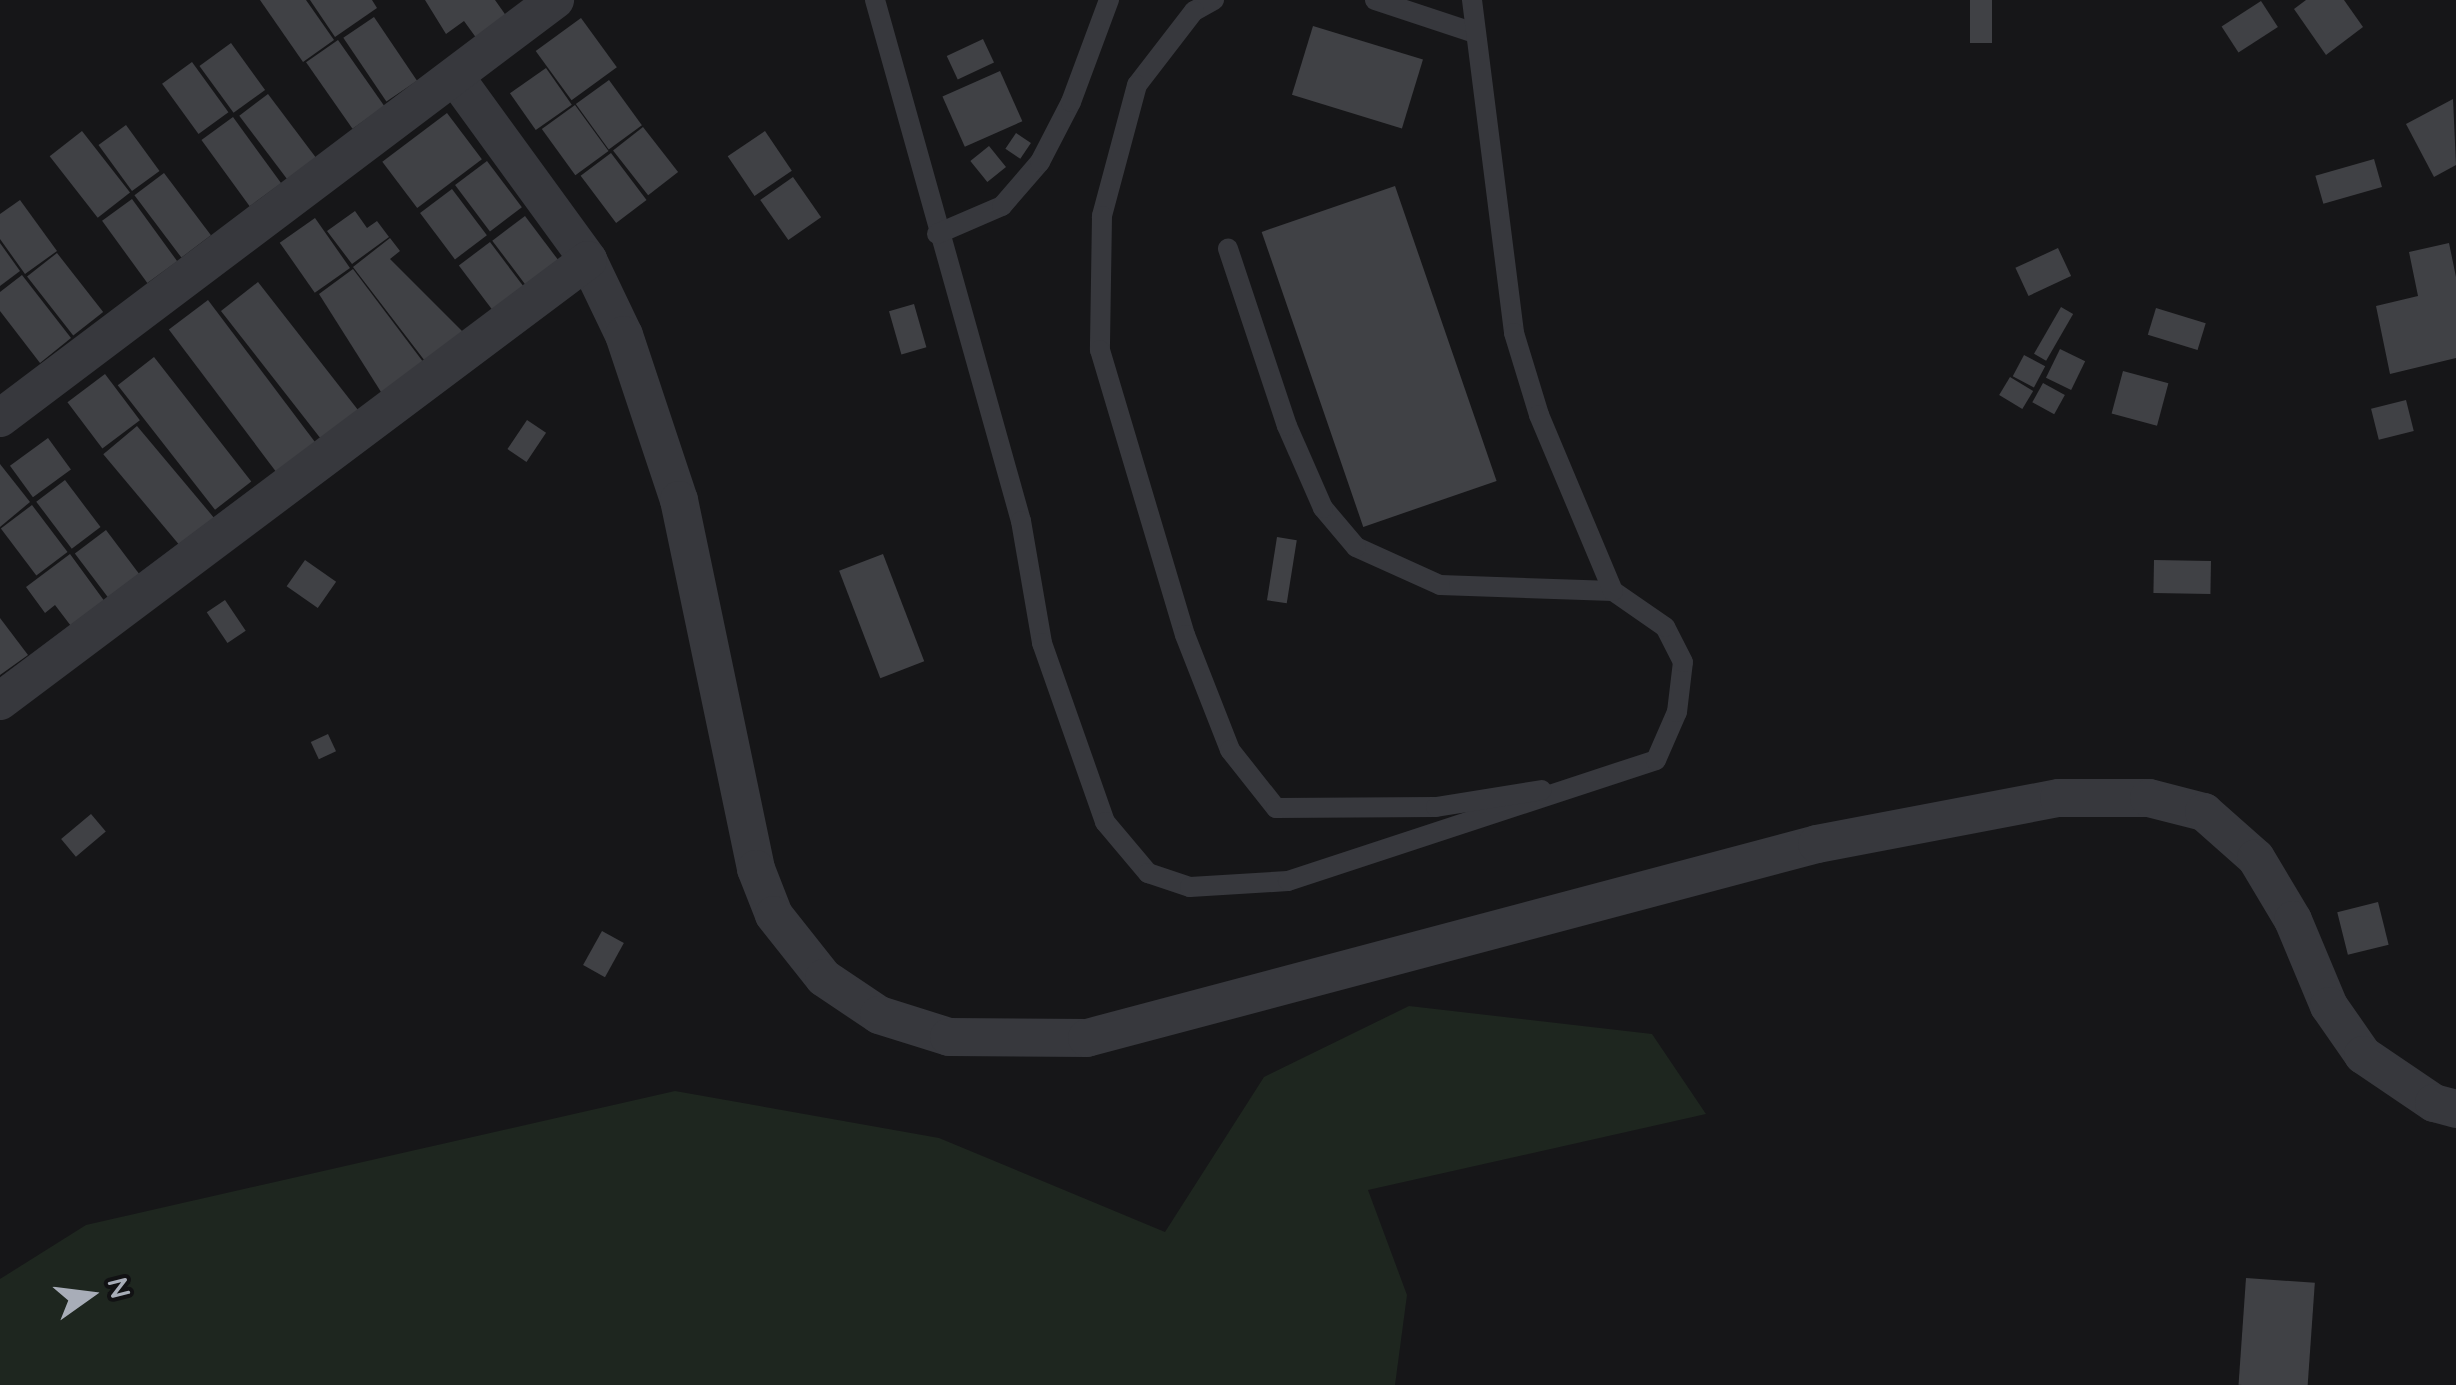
<!DOCTYPE html>
<html>
<head>
<meta charset="utf-8">
<style>
  body { margin:0 }
  #map { position:relative; width:2456px; height:1385px; overflow:hidden; background:#161618; font-family:Quicksand,sans-serif }
  div>[style] { position:absolute }
  .green>* { inset:0; background:#1e261f }
  .building>* { inset:0; background:#404145; transform-origin:0 0 }
  .lane>* { height:20px; margin:-10px; padding:0 10px; transform-origin:10px; border-radius:10px; background:#37383d }
  .street>* { height:38px; margin:-19px; padding:0 19px; transform-origin:19px; border-radius:19px; background:#37383d }
  span { translate:-50% -50%; white-space:nowrap; text-align:center; line-height:1.15; -webkit-text-stroke:8px #111113; paint-order:stroke }
  .north { position:absolute; left:40px; top:1245px; width:100px; height:100px; -webkit-text-stroke:8px #111113; paint-order:stroke; rotate:76deg; font-size:28px; font-weight:700; line-height:40px; text-align:center; color:#a8adb8 }
  .north::after { content:''; display:block; margin:auto; width:35px; height:45px; background:#a8adb8; clip-path:polygon(50% 0,100% 100%,50% 72%,0 100%) }
</style>
</head>
<body>
<div id="map">
  <div class="green">
    <div style="clip-path:polygon(1409px 1006px,1652px 1034px,1706px 1114px,1368px 1190px,1407px 1295px,1395px 1385px,0 1385px,0 1279px,86px 1225px,675px 1091px,939px 1138px,1165px 1232px,1264px 1077px)"></div>
  </div>
  <div class="building">
    <div style="clip-path:polygon(260px 0,306px 0,334px 40px,303px 62px)"></div>
    <div style="clip-path:polygon(310px 0,372px 0,377px 8px,335px 37px)"></div>
    <div style="clip-path:polygon(425px 0,495px 0,507px 17px,477px 39px,464px 21px,446px 34px)"></div>
    <div style="left:1970px;top:0;width:22px;height:43px"></div>
    <div style="clip-path:polygon(2306px 0,2344px 0,2363px 27px,2326px 55px,2294px 9px)"></div>
    <div style="left:2261px;top:1px;width:31px;height:47px;rotate:57deg"></div>
    <div style="left:374px;top:17px;width:77px;height:37px;rotate:56deg"></div>
    <div style="left:581px;top:18px;width:61px;height:56px;rotate:54deg"></div>
    <div style="left:1313px;top:26px;width:115px;height:72px;rotate:17deg"></div>
    <div style="left:983px;top:39px;width:26px;height:40px;rotate:65deg"></div>
    <div style="left:338px;top:40px;width:81px;height:39px;rotate:55deg"></div>
    <div style="left:231px;top:43px;width:58px;height:39px;rotate:54deg"></div>
    <div style="left:192px;top:62px;width:62px;height:37px;rotate:54deg"></div>
    <div style="left:546px;top:68px;width:45px;height:44px;rotate:55deg"></div>
    <div style="left:1000px;top:71px;width:55px;height:63px;rotate:66deg"></div>
    <div style="left:609px;top:80px;width:56px;height:41px;rotate:54deg"></div>
    <div style="left:268px;top:94px;width:86px;height:36px;rotate:53deg"></div>
    <div style="clip-path:polygon(2453px 99px,2456px 165px,2434px 177px,2406px 124px)"></div>
    <div style="left:575px;top:105px;width:57px;height:41px;rotate:54deg"></div>
    <div style="left:447px;top:113px;width:58px;height:81px;rotate:53deg"></div>
    <div style="left:233px;top:117px;width:82px;height:39px;rotate:54deg"></div>
    <div style="left:126px;top:125px;width:57px;height:34px;rotate:54deg"></div>
    <div style="left:643px;top:127px;width:57px;height:38px;rotate:52deg"></div>
    <div style="left:82px;top:131px;width:78px;height:41px;rotate:52deg"></div>
    <div style="left:765px;top:131px;width:48px;height:45px;rotate:56deg"></div>
    <div style="left:1016px;top:133px;width:18px;height:19px;rotate:34deg"></div>
    <div style="left:989px;top:146px;width:27px;height:24px;rotate:51deg"></div>
    <div style="left:611px;top:153px;width:59px;height:38px;rotate:53deg"></div>
    <div style="left:2374px;top:159px;width:29px;height:61px;rotate:74deg"></div>
    <div style="left:487px;top:161px;width:58px;height:40px;rotate:53deg"></div>
    <div style="left:164px;top:173px;width:78px;height:37px;rotate:53deg"></div>
    <div style="left:793px;top:177px;width:49px;height:40px;rotate:55deg"></div>
    <div style="left:1395px;top:186px;width:312px;height:141px;rotate:71deg"></div>
    <div style="left:452px;top:189px;width:58px;height:40px;rotate:53deg"></div>
    <div style="left:132px;top:199px;width:77px;height:37px;rotate:54deg"></div>
    <div style="clip-path:polygon(20px 200px,57px 251px,25px 274px,0 239px,0 214px)"></div>
    <div style="clip-path:polygon(355px 211px,367px 228px,377px 221px,389px 237px,352px 264px,327px 231px)"></div>
    <div style="left:525px;top:216px;width:58px;height:41px;rotate:53deg"></div>
    <div style="left:315px;top:218px;width:61px;height:43px;rotate:55deg"></div>
    <div style="clip-path:polygon(390px 238px,400px 251px,390px 259px,466px 335px,428px 365px,353px 267px)"></div>
    <div style="left:490px;top:242px;width:58px;height:39px;rotate:53deg"></div>
    <div style="clip-path:polygon(0 243px,20px 271px,0 286px)"></div>
    <div style="clip-path:polygon(2449px 243px,2456px 277px,2456px 358px,2390px 374px,2376px 306px,2418px 296px,2409px 252px)"></div>
    <div style="left:2058px;top:248px;width:31px;height:47px;rotate:65deg"></div>
    <div style="left:57px;top:253px;width:75px;height:38px;rotate:52deg"></div>
    <div style="clip-path:polygon(353px 269px,430px 371px,388px 403px,319px 294px)"></div>
    <div style="clip-path:polygon(22px 275px,71px 338px,40px 363px,0 311px,0 292px)"></div>
    <div style="left:258px;top:282px;width:165px;height:47px;rotate:52deg"></div>
    <div style="left:208px;top:300px;width:183px;height:49px;rotate:53deg"></div>
    <div style="left:914px;top:304px;width:45px;height:26px;rotate:74deg"></div>
    <div style="left:2061px;top:307px;width:14px;height:54px;rotate:30deg"></div>
    <div style="left:2156px;top:308px;width:52px;height:28px;rotate:17deg"></div>
    <div style="left:2060px;top:349px;width:28px;height:32px;rotate:26deg"></div>
    <div style="left:2024px;top:355px;width:24px;height:24px;rotate:28deg"></div>
    <div style="left:154px;top:357px;width:158px;height:46px;rotate:52deg"></div>
    <div style="left:2123px;top:371px;width:47px;height:44px;rotate:15deg"></div>
    <div style="left:105px;top:374px;width:58px;height:47px;rotate:53deg"></div>
    <div style="left:2010px;top:377px;width:27px;height:21px;rotate:31deg"></div>
    <div style="left:2043px;top:383px;width:25px;height:22px;rotate:29deg"></div>
    <div style="left:2406px;top:400px;width:32px;height:36px;rotate:76deg"></div>
    <div style="left:527px;top:420px;width:23px;height:35px;rotate:34deg"></div>
    <div style="left:137px;top:426px;width:120px;height:44px;rotate:50deg"></div>
    <div style="left:48px;top:438px;width:39px;height:47px;rotate:54deg"></div>
    <div style="clip-path:polygon(0 464px,30px 502px,0 527px)"></div>
    <div style="left:65px;top:480px;width:59px;height:36px;rotate:53deg"></div>
    <div style="left:32px;top:505px;width:59px;height:39px;rotate:53deg"></div>
    <div style="left:106px;top:530px;width:59px;height:39px;rotate:53deg"></div>
    <div style="left:1277px;top:537px;width:20px;height:64px;rotate:9deg"></div>
    <div style="clip-path:polygon(70px 554px,108px 606px,74px 630px,55px 605px,45px 613px,26px 587px)"></div>
    <div style="left:883px;top:554px;width:115px;height:47px;rotate:69deg"></div>
    <div style="left:305px;top:560px;width:38px;height:32px;rotate:35deg"></div>
    <div style="left:2154px;top:560px;width:57px;height:33px;rotate:1deg"></div>
    <div style="left:225px;top:600px;width:37px;height:22px;rotate:56deg"></div>
    <div style="clip-path:polygon(0 618px,28px 655px,0 675px)"></div>
    <div style="left:328px;top:734px;width:19px;height:19px;rotate:65deg"></div>
    <div style="left:91px;top:814px;width:23px;height:39px;rotate:50deg"></div>
    <div style="left:2378px;top:902px;width:44px;height:42px;rotate:76deg"></div>
    <div style="left:602px;top:931px;width:25px;height:39px;rotate:29deg"></div>
    <div style="left:2246px;top:1278px;width:69px;height:107px;rotate:4deg"></div>
  </div>
  <div class="lane">
    <div style="left:875px;top:0;width:541px;rotate:74.35deg"></div>
    <div style="left:1021px;top:521px;width:124px;rotate:80.2deg"></div>
    <div style="left:1042px;top:643px;width:190px;rotate:70.6deg"></div>
    <div style="left:1105px;top:822px;width:67px;rotate:49.9deg"></div>
    <div style="left:1148px;top:873px;width:44px;rotate:18.4deg"></div>
    <div style="left:1190px;top:887px;width:98px;rotate:-3.5deg"></div>
    <div style="left:1288px;top:881px;width:387px;rotate:-18.2deg"></div>
    <div style="left:1656px;top:760px;width:52px;rotate:-66.4deg"></div>
    <div style="left:1677px;top:712px;width:50px;rotate:-83.2deg"></div>
    <div style="left:1683px;top:662px;width:39px;rotate:-117deg"></div>
    <div style="left:1665px;top:627px;width:63px;rotate:-145.3deg"></div>
    <div style="left:1613px;top:591px;width:173px;rotate:-178deg"></div>
    <div style="left:1440px;top:585px;width:92px;rotate:-155.7deg"></div>
    <div style="left:1356px;top:547px;width:51px;rotate:-130.2deg"></div>
    <div style="left:1323px;top:508px;width:90px;rotate:-113.7deg"></div>
    <div style="left:1287px;top:426px;width:187px;rotate:-108.4deg"></div>
    <div style="left:1214px;top:0;width:23px;rotate:151deg"></div>
    <div style="left:1194px;top:11px;width:93px;rotate:127.6deg"></div>
    <div style="left:1137px;top:85px;width:136px;rotate:105deg"></div>
    <div style="left:1102px;top:216px;width:134px;rotate:90.9deg"></div>
    <div style="left:1100px;top:350px;width:297px;rotate:73.4deg"></div>
    <div style="left:1185px;top:635px;width:123px;rotate:68.6deg"></div>
    <div style="left:1230px;top:750px;width:74px;rotate:51.6deg"></div>
    <div style="left:1276px;top:808px;width:160px;rotate:-0.4deg"></div>
    <div style="left:1436px;top:807px;width:107px;rotate:-9.1deg"></div>
    <div style="left:1375px;top:0;width:105px;rotate:18.3deg"></div>
    <div style="left:1472px;top:0;width:336px;rotate:82.8deg"></div>
    <div style="left:1514px;top:333px;width:86px;rotate:73deg"></div>
    <div style="left:1539px;top:415px;width:191px;rotate:67.2deg"></div>
    <div style="left:937px;top:234px;width:71px;rotate:-23.3deg"></div>
    <div style="left:1002px;top:206px;width:58px;rotate:-49.2deg"></div>
    <div style="left:1040px;top:162px;width:68px;rotate:-62.7deg"></div>
    <div style="left:1071px;top:102px;width:109px;rotate:-69.6deg"></div>
  </div>
  <div class="street">
    <div style="left:456px;top:78px;width:225px;rotate:54deg"></div>
    <div style="left:588px;top:260px;width:83px;rotate:64.4deg"></div>
    <div style="left:624px;top:335px;width:174px;rotate:71.6deg"></div>
    <div style="left:679px;top:500px;width:377px;rotate:78.2deg"></div>
    <div style="left:756px;top:869px;width:49px;rotate:68.6deg"></div>
    <div style="left:774px;top:915px;width:80px;rotate:51.6deg"></div>
    <div style="left:824px;top:978px;width:66px;rotate:33.9deg"></div>
    <div style="left:879px;top:1015px;width:73px;rotate:17.4deg"></div>
    <div style="left:949px;top:1037px;width:138px;rotate:0.4deg"></div>
    <div style="left:1087px;top:1038px;width:755px;rotate:-14.88deg"></div>
    <div style="left:1817px;top:844px;width:246px;rotate:-10.8deg"></div>
    <div style="left:2059px;top:798px;width:90px"></div>
    <div style="left:2149px;top:798px;width:57px;rotate:14.3deg"></div>
    <div style="left:2204px;top:812px;width:69px;rotate:41.5deg"></div>
    <div style="left:2256px;top:858px;width:72px;rotate:59.2deg"></div>
    <div style="left:2293px;top:920px;width:93px;rotate:67.3deg"></div>
    <div style="left:2329px;top:1006px;width:60px;rotate:55.2deg"></div>
    <div style="left:2363px;top:1055px;width:86px;rotate:34.1deg"></div>
    <div style="left:2434px;top:1103px;width:23px;rotate:15deg"></div>
    <div style="left:0;top:418px;width:695px;rotate:-36.99deg"></div>
    <div style="left:0;top:701px;width:735px;rotate:-36.87deg"></div>
  </div>
  <div class="north">N</div>
</div>
</body>
</html>
